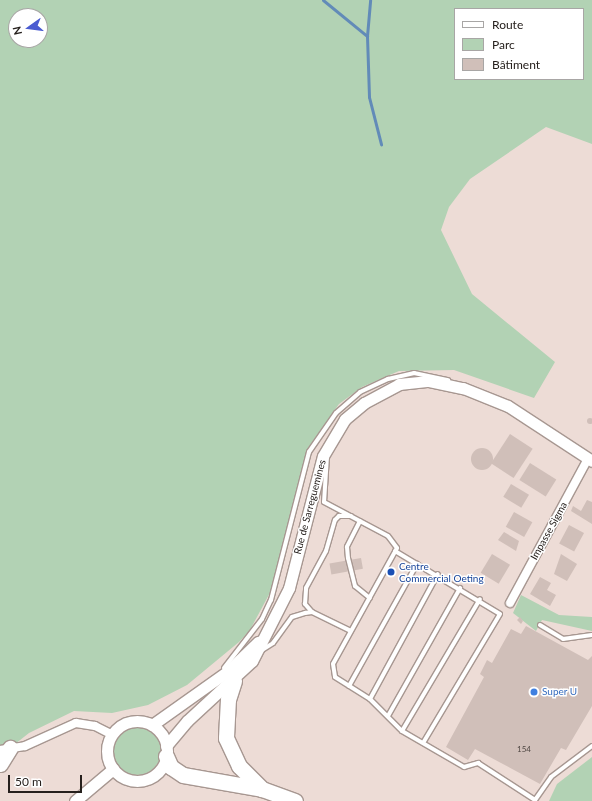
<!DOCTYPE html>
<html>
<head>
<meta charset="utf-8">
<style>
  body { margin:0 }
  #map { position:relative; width:592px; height:801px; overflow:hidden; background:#eddcd6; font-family:Lato,sans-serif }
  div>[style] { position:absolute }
  .green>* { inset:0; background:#b2d2b4 }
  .round { border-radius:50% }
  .stream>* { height:3px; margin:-1.5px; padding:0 1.5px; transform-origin:1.5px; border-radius:1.5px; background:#628bb8 }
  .building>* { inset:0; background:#d0bfb9; transform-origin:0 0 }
  .roads { filter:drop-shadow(1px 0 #a79791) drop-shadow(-1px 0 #a79791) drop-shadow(0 1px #a79791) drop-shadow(0 -1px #a79791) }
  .service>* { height:4px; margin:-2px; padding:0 2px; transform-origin:2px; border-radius:2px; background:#fff }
  .minor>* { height:8px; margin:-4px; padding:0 4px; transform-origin:4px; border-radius:4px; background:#fff }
  .secondary>* { height:11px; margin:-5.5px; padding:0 5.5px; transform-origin:5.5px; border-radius:5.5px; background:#fff }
  .secondary>.ring { margin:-5.5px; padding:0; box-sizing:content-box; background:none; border:11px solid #fff; border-radius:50% }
  .motorway>* { height:15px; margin:-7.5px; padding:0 7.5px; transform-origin:7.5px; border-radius:7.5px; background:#fff }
  .dots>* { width:11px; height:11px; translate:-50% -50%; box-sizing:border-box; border:2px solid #fff; border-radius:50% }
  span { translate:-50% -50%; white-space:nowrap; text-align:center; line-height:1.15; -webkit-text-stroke:3px #fff; paint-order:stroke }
  .number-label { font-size:8px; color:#504844 }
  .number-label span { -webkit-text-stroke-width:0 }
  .street-label { font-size:10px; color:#26201d }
  .transit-label { font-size:10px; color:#164399 }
  .left { translate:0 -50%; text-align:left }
  .shop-label { font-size:10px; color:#366cbe }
  .legend { position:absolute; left:454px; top:8px; width:130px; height:72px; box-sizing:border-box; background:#fff; border:1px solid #a8a6a5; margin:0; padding:5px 7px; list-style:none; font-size:12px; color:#26201d }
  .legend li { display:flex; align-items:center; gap:8px; height:20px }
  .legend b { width:20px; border:1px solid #a8a6a5 }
  .north { position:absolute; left:8px; top:8px; width:40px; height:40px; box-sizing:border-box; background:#fff; border:1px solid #a8a6a5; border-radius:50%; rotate:256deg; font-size:11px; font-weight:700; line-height:16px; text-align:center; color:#26201d }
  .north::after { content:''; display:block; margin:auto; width:14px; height:18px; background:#4b5cd1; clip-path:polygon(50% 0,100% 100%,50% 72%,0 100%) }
  .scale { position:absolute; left:8px; top:775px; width:74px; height:18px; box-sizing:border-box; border:2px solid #26201d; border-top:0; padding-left:5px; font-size:12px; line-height:14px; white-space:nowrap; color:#26201d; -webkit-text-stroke:3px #fff; paint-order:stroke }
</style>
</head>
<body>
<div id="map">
  <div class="green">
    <div style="clip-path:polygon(evenodd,0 0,592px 0,592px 144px,546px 127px,470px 179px,449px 207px,441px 230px,472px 294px,555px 362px,534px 398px,454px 370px,399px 371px,362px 387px,339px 404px,308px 448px,272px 589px,250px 630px,239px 642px,187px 685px,148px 705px,112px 713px,74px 711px,29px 733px,10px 748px,0 749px,0 0,455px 9px,583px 9px,583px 79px,455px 79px,455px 9px,0 0,16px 16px,40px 16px,40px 40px,16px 40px,16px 16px)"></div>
    <div style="clip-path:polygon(521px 595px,559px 615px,592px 617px,592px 631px,542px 620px,536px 631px,513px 613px)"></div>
    <div class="round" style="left:113px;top:727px;width:48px;height:48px"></div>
    <div style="clip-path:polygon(592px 757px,592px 801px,549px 801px,557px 784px)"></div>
  </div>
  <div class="stream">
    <div style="left:323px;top:0;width:57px;rotate:39.3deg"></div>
    <div style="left:367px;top:36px;width:61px;rotate:88.1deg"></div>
    <div style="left:369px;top:97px;width:49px;rotate:75.7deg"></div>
    <div style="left:367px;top:36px;width:36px;rotate:-85deg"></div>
  </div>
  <div class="building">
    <div class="round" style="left:587px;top:418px;width:6px;height:6px"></div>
    <div style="left:510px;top:434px;width:27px;height:35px;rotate:33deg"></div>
    <div class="round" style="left:471px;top:448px;width:22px;height:22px"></div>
    <div style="left:530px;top:463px;width:31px;height:20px;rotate:32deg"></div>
    <div style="left:511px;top:484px;width:21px;height:15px;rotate:31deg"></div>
    <div style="clip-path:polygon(587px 500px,592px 502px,592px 524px,571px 511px,573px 506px,581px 511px)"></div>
    <div style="left:514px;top:512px;width:21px;height:17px;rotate:29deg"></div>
    <div style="left:569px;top:525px;width:17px;height:21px;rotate:28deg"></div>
    <div style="clip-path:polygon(504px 532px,519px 541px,516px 551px,498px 540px)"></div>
    <div style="left:492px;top:554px;width:21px;height:22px;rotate:31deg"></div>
    <div style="clip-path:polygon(561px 554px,577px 564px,567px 581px,554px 574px)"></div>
    <div style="left:361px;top:558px;width:11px;height:32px;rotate:80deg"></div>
    <div style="clip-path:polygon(540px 577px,551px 583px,547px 590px,556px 595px,550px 606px,530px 594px)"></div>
    <div style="clip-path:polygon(520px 617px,523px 621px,521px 624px,517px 620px)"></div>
    <div style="clip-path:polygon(526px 626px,588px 660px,592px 656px,592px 706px,566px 750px,561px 748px,540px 784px,475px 749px,468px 760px,446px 747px,484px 677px,480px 674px,487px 660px,492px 663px,511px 629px,521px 634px)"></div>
  </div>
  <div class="roads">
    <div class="service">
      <div style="left:327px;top:456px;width:46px;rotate:93.7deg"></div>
      <div style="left:324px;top:502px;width:72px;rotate:28deg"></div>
      <div style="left:388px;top:536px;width:15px;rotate:53deg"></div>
      <div style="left:397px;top:548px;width:132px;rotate:118.9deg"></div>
      <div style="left:333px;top:664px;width:13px;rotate:81deg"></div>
      <div style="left:335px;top:677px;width:41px;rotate:32.2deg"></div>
      <div style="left:370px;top:699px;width:45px;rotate:45deg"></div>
      <div style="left:402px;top:731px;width:72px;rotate:30.1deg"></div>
      <div style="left:464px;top:767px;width:15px;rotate:-16deg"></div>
      <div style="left:478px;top:763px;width:68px;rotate:33deg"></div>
      <div style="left:535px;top:800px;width:28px;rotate:-55deg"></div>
      <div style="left:551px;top:777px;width:51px;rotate:-37.1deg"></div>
      <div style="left:360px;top:521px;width:29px;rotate:117deg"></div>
      <div style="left:347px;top:547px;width:11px;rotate:85deg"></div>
      <div style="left:348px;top:558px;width:29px;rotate:76deg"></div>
      <div style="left:355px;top:586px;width:19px;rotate:39deg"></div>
      <div style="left:395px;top:551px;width:122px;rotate:31deg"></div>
      <div style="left:500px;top:614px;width:150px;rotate:120.8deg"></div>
      <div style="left:312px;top:612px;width:11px;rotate:-131deg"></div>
      <div style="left:305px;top:604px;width:16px;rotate:-86deg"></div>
      <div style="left:306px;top:588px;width:42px;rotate:-61.6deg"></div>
      <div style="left:326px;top:551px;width:32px;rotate:-74deg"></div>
      <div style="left:335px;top:520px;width:6px;rotate:-45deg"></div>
      <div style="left:339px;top:516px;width:12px"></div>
      <div style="left:540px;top:625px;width:27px;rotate:31deg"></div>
      <div style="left:563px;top:639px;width:29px;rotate:-8deg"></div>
      <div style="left:262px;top:650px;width:13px;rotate:-32deg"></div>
      <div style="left:273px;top:643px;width:32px;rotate:-54deg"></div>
      <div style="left:292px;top:617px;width:14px;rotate:-17deg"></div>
      <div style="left:305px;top:613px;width:7px;rotate:-8deg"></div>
      <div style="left:312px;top:612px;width:43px;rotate:26deg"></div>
      <div style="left:224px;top:668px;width:62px;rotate:-52.2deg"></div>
      <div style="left:262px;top:619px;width:21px;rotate:-65deg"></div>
      <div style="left:271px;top:600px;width:153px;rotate:-75.6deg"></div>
      <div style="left:309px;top:452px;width:47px;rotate:-55.3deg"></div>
      <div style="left:336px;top:413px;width:32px;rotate:-41deg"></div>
      <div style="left:360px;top:392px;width:31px;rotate:-25deg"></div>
      <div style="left:388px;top:379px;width:27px;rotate:-13deg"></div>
      <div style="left:414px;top:373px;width:35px;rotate:12deg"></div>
      <div style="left:349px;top:686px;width:140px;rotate:-60.9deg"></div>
      <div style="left:370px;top:699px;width:142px;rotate:-61.5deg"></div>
      <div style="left:388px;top:716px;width:147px;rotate:-60.6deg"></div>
      <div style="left:402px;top:731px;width:153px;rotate:-59.4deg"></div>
    </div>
    <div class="minor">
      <div style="left:510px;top:603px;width:164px;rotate:-61.6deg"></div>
      <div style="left:0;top:750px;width:25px;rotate:-9deg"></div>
      <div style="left:25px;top:746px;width:56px;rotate:-24.3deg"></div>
      <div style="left:76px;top:723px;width:19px;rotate:9deg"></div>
      <div style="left:95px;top:726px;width:18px;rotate:27deg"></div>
    </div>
    <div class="secondary">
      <div class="ring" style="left:107px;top:721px;width:49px;height:49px"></div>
      <div style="left:152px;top:725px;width:93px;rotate:-35.4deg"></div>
      <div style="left:228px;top:671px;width:42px;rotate:-44deg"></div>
      <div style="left:166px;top:746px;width:33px;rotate:-50deg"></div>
      <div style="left:187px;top:721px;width:88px;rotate:-42.7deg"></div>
      <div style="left:252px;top:661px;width:82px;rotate:-63.1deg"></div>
      <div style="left:289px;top:588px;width:136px;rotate:-75.6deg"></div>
      <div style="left:323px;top:456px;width:43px;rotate:-59.3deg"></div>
      <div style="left:345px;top:419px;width:25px;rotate:-40deg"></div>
      <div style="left:364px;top:403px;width:40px;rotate:-28deg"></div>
      <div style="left:399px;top:384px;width:30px;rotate:-6deg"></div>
      <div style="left:429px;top:381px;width:35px;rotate:12deg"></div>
      <div style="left:463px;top:388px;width:48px;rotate:21.8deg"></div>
      <div style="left:508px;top:406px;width:100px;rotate:33.2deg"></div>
      <div style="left:75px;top:801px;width:50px;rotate:-40.1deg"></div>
    </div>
    <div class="motorway">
      <div style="left:234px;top:681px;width:19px;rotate:108deg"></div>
      <div style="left:228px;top:699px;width:39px;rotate:93deg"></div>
      <div style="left:226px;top:738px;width:31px;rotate:65deg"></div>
      <div style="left:239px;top:766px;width:33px;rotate:45deg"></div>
      <div style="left:166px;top:756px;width:12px;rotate:66deg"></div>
      <div style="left:171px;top:767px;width:14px;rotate:34deg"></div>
      <div style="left:183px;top:775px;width:80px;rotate:10deg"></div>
      <div style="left:262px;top:789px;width:35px;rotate:20deg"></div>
      <div style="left:0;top:764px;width:19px;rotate:-58deg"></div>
    </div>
  </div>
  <div class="dots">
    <div style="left:391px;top:572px;background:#1a4fb4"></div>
    <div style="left:534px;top:692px;background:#3f7fe0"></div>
  </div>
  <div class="number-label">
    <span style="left:524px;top:750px">154</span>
  </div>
  <div class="street-label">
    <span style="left:310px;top:507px;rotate:-75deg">Rue de Sarreguemines</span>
    <span style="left:549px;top:531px;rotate:-61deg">Impasse Sigma</span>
  </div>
  <div class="transit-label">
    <span class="left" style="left:399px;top:572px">Centre<br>Commercial Oeting</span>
  </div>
  <div class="shop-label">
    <span class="left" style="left:542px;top:692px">Super U</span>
  </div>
  <ul class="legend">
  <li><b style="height:5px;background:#fff"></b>Route</li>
  <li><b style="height:11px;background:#b2d2b4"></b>Parc</li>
  <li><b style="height:11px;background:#d0bfb9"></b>Bâtiment</li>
  </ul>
  <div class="north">N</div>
  <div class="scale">50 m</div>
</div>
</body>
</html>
